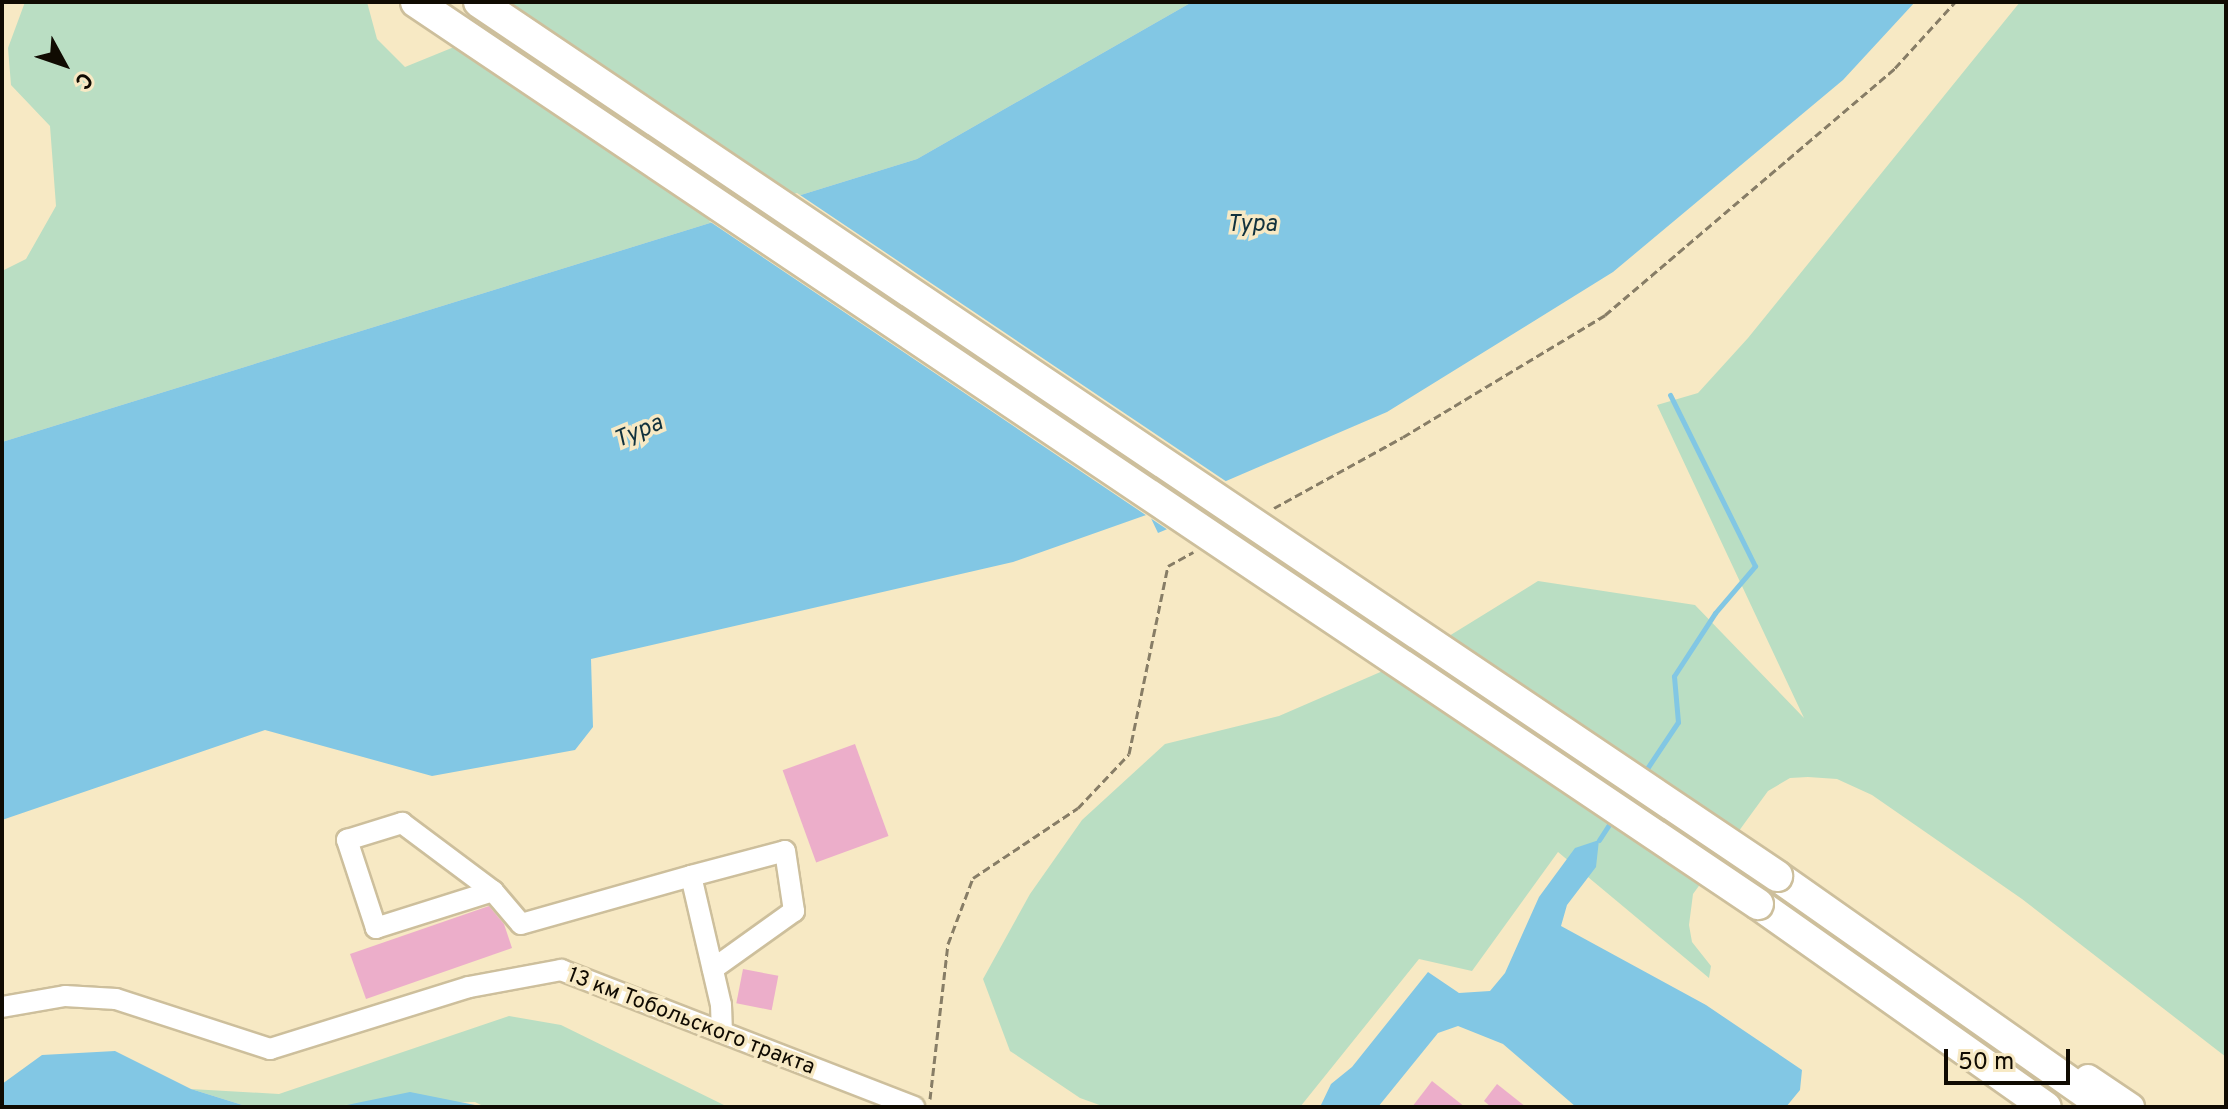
<!DOCTYPE html>
<html>
<head>
<meta charset="utf-8">
<style>
  body { margin:0 }
  #map { position:relative; width:2228px; height:1109px; overflow:hidden; background:#f7e9c4; font-family:Overpass,sans-serif }
  div>[style] { position:absolute }
  .green>* { inset:0; background:#badec3 }
  .water>* { inset:0; background:#82c7e4 }
  .pier>* { inset:0; background:#f7e9c4 }
  .stream>* { height:5px; margin:-2.5px; padding:0 2.5px; transform-origin:2.5px; border-radius:2.5px; background:#82c7e4 }
  .building>* { inset:0; background:#ecaeca; transform-origin:0 0 }
  .path>* { height:3px; margin-top:-1.5px; transform-origin:0; background:repeating-linear-gradient(90deg,#877d66 0 8px,transparent 0 12px) }
  .roads { filter:drop-shadow(2px 0 #cdbf9c) drop-shadow(-2px 0 #cdbf9c) drop-shadow(0 2px #cdbf9c) drop-shadow(0 -2px #cdbf9c) }
  .minor>* { height:20px; margin:-10px; padding:0 10px; transform-origin:10px; border-radius:10px; background:#fff }
  .major>* { height:26px; margin:-13px; padding:0 13px; transform-origin:13px; border-radius:13px; background:#fff }
  .highway>* { height:30px; margin:-15px; padding:0 15px; transform-origin:15px; border-radius:15px; background:#fff }
  .bridges { filter:drop-shadow(2px 0 #cdbf9c) drop-shadow(-2px 0 #cdbf9c) drop-shadow(0 2px #cdbf9c) drop-shadow(0 -2px #cdbf9c) }
  .highway-bridge>* { height:30px; margin:-15px; padding:0 15px; transform-origin:15px; border-radius:15px; background:#fff }
  span { translate:-50% -50%; white-space:nowrap; text-align:center; line-height:1.15; -webkit-text-stroke:7px #f7e9c4; paint-order:stroke }
  .street-label { font-size:22px; color:#100b02 }
  .water-label { font-size:24px; color:#11323e; font-style:italic }
  .frame { position:absolute; inset:0; border:4px solid #100b02; pointer-events:none }
  .north { position:absolute; left:24px; top:24px; width:80px; height:80px; -webkit-text-stroke:6px #f7e9c4; paint-order:stroke; rotate:130deg; font-size:22px; font-weight:700; line-height:32px; text-align:center; color:#100b02 }
  .north::after { content:''; display:block; margin:auto; width:28px; height:36px; background:#100b02; clip-path:polygon(50% 0,100% 100%,50% 72%,0 100%) }
  .scale { position:absolute; left:1944px; top:1049px; width:126px; height:36px; box-sizing:border-box; border:4px solid #100b02; border-top:0; padding-left:10px; font-size:24px; line-height:28px; white-space:nowrap; color:#100b02; -webkit-text-stroke:6px #f7e9c4; paint-order:stroke }
</style>
</head>
<body>
<div id="map">
  <div class="green">
    <div style="clip-path:polygon(25px 2px,367px 2px,377px 39px,405px 67px,459px 45px,496px 2px,1192px 2px,917px 159px,2px 442px,2px 271px,26px 259px,56px 206px,50px 126px,11px 85px,8px 48px)"></div>
    <div style="clip-path:polygon(2020px 2px,2226px 2px,2226px 1057px,2022px 899px,1872px 795px,1837px 779px,1808px 777px,1790px 778px,1768px 791px,1693px 894px,1689px 925px,1692px 942px,1711px 966px,1709px 978px,1558px 852px,1472px 971px,1419px 959px,1300px 1107px,1105px 1107px,1080px 1098px,1010px 1051px,983px 979px,1030px 894px,1082px 820px,1165px 744px,1279px 716px,1415px 657px,1538px 581px,1695px 605px,1804px 718px,1657px 405px,1698px 393px,1748px 338px)"></div>
    <div style="clip-path:polygon(509px 1016px,561px 1025px,728px 1107px,485px 1107px,475px 1102px,249px 1107px,191px 1089px,279px 1094px)"></div>
  </div>
  <div class="water">
    <div style="clip-path:polygon(1192px 2px,1915px 2px,1843px 80px,1613px 272px,1387px 412px,1182px 500px,1191px 519px,1158px 533px,1149px 514px,1013px 562px,591px 659px,593px 727px,575px 750px,432px 776px,265px 730px,2px 820px,2px 442px,917px 159px)"></div>
    <div style="clip-path:polygon(1599px 840px,1596px 867px,1567px 905px,1561px 926px,1706px 1005px,1802px 1070px,1800px 1090px,1786px 1107px,1576px 1107px,1503px 1044px,1458px 1026px,1438px 1033px,1378px 1107px,1320px 1107px,1331px 1084px,1352px 1067px,1428px 972px,1459px 993px,1490px 991px,1505px 973px,1539px 897px,1575px 848px)"></div>
    <div style="clip-path:polygon(115px 1051px,191px 1089px,249px 1107px,2px 1107px,2px 1084px,42px 1055px)"></div>
    <div style="clip-path:polygon(410px 1092px,485px 1107px,334px 1107px,342px 1106px)"></div>
  </div>
  <div class="pier">
    <div style="clip-path:polygon(797px 193px,1230px 484px,1187px 502px,1192px 523px,1171px 532px,709px 221px)"></div>
  </div>
  <div class="stream">
    <div style="left:1644px;top:773px;width:61px;rotate:-56.3deg"></div>
    <div style="left:1678px;top:722px;width:46px;rotate:-95deg"></div>
    <div style="left:1674px;top:676px;width:75px;rotate:-56.9deg"></div>
    <div style="left:1715px;top:613px;width:62px;rotate:-49.6deg"></div>
    <div style="left:1755px;top:566px;width:191px;rotate:-116.4deg"></div>
    <div style="left:1599px;top:840px;width:27px;rotate:-57deg"></div>
  </div>
  <div class="building">
    <div style="left:855px;top:744px;width:98px;height:77px;rotate:70deg"></div>
    <div style="clip-path:polygon(489px 906px,504px 924px,512px 948px,366px 999px,350px 954px)"></div>
    <div style="left:743px;top:969px;width:36px;height:35px;rotate:11deg"></div>
    <div style="clip-path:polygon(1432px 1081px,1465px 1107px,1412px 1107px)"></div>
    <div style="clip-path:polygon(1497px 1084px,1526px 1107px,1491px 1107px,1484px 1101px)"></div>
  </div>
  <div class="path">
    <div style="left:1274px;top:508px;width:147px;rotate:-28.8deg"></div>
    <div style="left:1403px;top:437px;width:236px;rotate:-31.1deg"></div>
    <div style="left:1605px;top:315px;width:381px;rotate:-40.4deg"></div>
    <div style="left:1895px;top:68px;width:89px;rotate:-47.7deg"></div>
    <div style="left:930px;top:1099px;width:156px;rotate:-83.4deg"></div>
    <div style="left:948px;top:944px;width:71px;rotate:-69.3deg"></div>
    <div style="left:973px;top:878px;width:126px;rotate:-33.7deg"></div>
    <div style="left:1078px;top:808px;width:74px;rotate:-46.6deg"></div>
    <div style="left:1129px;top:754px;width:192px;rotate:-78.3deg"></div>
    <div style="left:1168px;top:566px;width:29px;rotate:-29deg"></div>
  </div>
  <div class="roads">
    <div class="minor">
      <div style="left:691px;top:876px;width:97px;rotate:-14.9deg"></div>
      <div style="left:785px;top:851px;width:61px;rotate:81.5deg"></div>
      <div style="left:794px;top:911px;width:100px;rotate:144.4deg"></div>
      <div style="left:493px;top:891px;width:123px;rotate:162.5deg"></div>
      <div style="left:376px;top:928px;width:93px;rotate:-108.2deg"></div>
      <div style="left:347px;top:840px;width:58px;rotate:-17.2deg"></div>
      <div style="left:402px;top:823px;width:114px;rotate:36.8deg"></div>
      <div style="left:493px;top:891px;width:43px;rotate:49.7deg"></div>
      <div style="left:521px;top:924px;width:177px;rotate:-15.8deg"></div>
      <div style="left:691px;top:876px;width:132px;rotate:76.9deg"></div>
      <div style="left:721px;top:1005px;width:27px;rotate:88deg"></div>
      <div style="left:2px;top:1007px;width:64px;rotate:-9.9deg"></div>
      <div style="left:65px;top:996px;width:51px;rotate:3.4deg"></div>
      <div style="left:116px;top:999px;width:162px;rotate:18deg"></div>
      <div style="left:270px;top:1049px;width:208px;rotate:-17.3deg"></div>
      <div style="left:469px;top:987px;width:94px;rotate:-10.5deg"></div>
      <div style="left:561px;top:970px;width:379px;rotate:21.2deg"></div>
    </div>
    <div class="major">
      <div style="left:2088px;top:1078px;width:52px;rotate:34deg"></div>
    </div>
    <div class="highway">
      <div style="left:1777px;top:876px;width:402px;rotate:35.1deg"></div>
      <div style="left:1758px;top:904px;width:352px;rotate:35.2deg"></div>
    </div>
  </div>
  <div class="bridges">
    <div class="highway-bridge">
      <div style="left:416px;top:2px;width:1617px;rotate:33.91deg"></div>
      <div style="left:479px;top:2px;width:1565px;rotate:33.95deg"></div>
    </div>
  </div>
  <div class="street-label">
    <span style="left:691px;top:1022px;rotate:21deg">13 км Тобольского тракта</span>
  </div>
  <div class="water-label">
    <span style="left:1252px;top:226px">Тура</span>
    <span style="left:639px;top:433px;rotate:-23deg">Тура</span>
  </div>
  <div class="frame"></div>
  <div class="north">С</div>
  <div class="scale">50 m</div>
</div>
</body>
</html>
